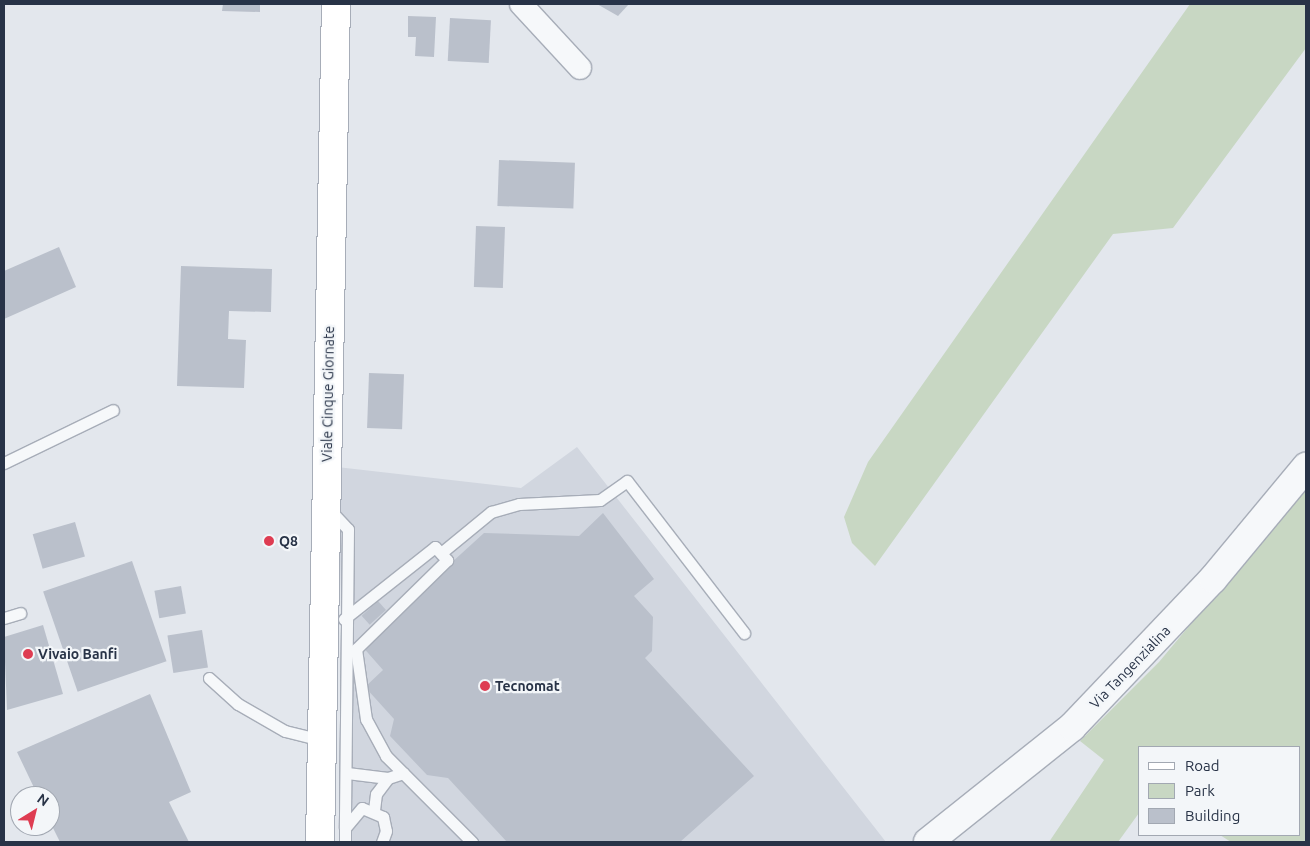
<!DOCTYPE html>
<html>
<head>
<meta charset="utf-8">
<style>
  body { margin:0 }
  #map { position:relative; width:1310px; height:846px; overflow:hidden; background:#e3e7ed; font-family:Ubuntu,sans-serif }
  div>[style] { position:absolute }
  .built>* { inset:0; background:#d1d6df }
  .green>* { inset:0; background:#c8d7c3 }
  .building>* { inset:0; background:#bac0cb; transform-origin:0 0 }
  .roads { filter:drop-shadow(1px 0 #a7adb8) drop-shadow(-1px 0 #a7adb8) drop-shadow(0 1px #a7adb8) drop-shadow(0 -1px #a7adb8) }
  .service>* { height:11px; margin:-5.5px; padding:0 5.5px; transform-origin:5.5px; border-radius:5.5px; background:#f6f8fa }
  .minor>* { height:22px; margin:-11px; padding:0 11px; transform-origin:11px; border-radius:11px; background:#f6f8fa }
  .tertiary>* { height:28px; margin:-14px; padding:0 14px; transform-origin:14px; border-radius:14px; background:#f6f8fa }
  .primary>* { height:28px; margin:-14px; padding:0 14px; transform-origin:14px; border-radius:14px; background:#fff }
  .dots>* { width:14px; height:14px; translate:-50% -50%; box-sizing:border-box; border:2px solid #f3f6f9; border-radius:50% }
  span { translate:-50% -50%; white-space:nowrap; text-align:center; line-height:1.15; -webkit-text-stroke:4.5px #f3f6f9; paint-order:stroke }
  .street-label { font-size:14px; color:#283347 }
  .poi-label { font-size:14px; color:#283347; font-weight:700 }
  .left { translate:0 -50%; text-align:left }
  .frame { position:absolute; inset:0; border:5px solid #283347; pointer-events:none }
  .legend { position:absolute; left:1138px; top:746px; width:162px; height:90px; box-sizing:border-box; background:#f3f6f9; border:1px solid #a2a8b2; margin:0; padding:6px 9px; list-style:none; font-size:15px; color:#283347 }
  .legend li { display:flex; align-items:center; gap:10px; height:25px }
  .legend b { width:25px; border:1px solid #a2a8b2 }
  .north { position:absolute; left:10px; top:786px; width:50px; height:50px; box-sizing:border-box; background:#f3f6f9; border:1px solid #a2a8b2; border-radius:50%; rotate:36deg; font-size:14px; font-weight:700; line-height:20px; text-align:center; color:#283347 }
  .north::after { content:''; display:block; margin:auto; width:18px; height:22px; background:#de3c52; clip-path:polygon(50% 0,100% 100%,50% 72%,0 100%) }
</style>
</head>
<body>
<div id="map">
  <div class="built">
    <div style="clip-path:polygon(577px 447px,886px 842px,349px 842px,337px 467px,521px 488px)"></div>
  </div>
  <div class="green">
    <div style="clip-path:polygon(1190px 4px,1306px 4px,1306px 48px,1173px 228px,1113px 234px,875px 566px,852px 543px,844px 517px,868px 462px)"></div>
    <div style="clip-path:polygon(1306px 486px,1306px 842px,1231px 842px,1220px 835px,1299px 835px,1299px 747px,1139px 747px,1139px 813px,1118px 842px,1049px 842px,1104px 760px,1080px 741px,1159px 662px)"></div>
  </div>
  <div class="building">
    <div style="clip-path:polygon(223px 4px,260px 4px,260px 12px,222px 11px)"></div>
    <div style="clip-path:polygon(597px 4px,629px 4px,618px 16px)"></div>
    <div style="clip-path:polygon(408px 16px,436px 17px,434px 57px,415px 56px,416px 37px,408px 37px)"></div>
    <div style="left:450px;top:18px;width:41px;height:43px;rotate:3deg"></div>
    <div style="left:499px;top:160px;width:76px;height:46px;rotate:2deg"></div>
    <div style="left:476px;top:226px;width:29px;height:61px;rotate:2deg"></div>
    <div style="clip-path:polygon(59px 247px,76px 287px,4px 319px,4px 271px)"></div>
    <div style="clip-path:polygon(181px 266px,272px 269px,271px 312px,229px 311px,228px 339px,246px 340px,244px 388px,177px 386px)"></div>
    <div style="left:369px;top:373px;width:35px;height:55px;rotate:2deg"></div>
    <div style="clip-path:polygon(603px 513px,654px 579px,634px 596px,653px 617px,652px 651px,645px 658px,754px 776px,680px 842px,507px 842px,448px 778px,427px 775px,390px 736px,394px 719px,365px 687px,383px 670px,361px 645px,484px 533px,579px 536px)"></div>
    <div style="left:75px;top:522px;width:36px;height:44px;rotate:74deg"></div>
    <div style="left:132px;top:561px;width:106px;height:94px;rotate:71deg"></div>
    <div style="left:181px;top:586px;width:28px;height:27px;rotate:80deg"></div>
    <div style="left:378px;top:601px;width:12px;height:22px;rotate:48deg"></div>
    <div style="clip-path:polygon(43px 625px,63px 694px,7px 710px,4px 637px)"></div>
    <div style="left:202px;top:630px;width:38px;height:35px;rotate:81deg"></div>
    <div style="clip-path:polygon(150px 694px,191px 792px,169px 802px,189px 842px,60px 842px,50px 822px,50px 796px,38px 796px,17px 752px)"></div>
  </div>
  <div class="roads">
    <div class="service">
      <div style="left:4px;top:463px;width:121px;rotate:-25.9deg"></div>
      <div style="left:330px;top:510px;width:26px;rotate:47deg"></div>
      <div style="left:348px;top:529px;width:299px;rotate:90.6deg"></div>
      <div style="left:441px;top:553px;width:65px;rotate:-39.4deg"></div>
      <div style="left:491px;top:512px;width:29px;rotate:-16deg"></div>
      <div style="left:519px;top:504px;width:81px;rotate:-2.8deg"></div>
      <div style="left:600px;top:500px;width:33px;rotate:-35deg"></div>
      <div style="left:627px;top:481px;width:192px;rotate:52.4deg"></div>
      <div style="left:4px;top:618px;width:17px;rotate:-17deg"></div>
      <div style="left:344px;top:619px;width:116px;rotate:-38.4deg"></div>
      <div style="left:435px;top:547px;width:18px;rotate:47deg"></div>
      <div style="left:447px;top:560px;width:127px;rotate:135.6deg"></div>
      <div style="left:356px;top:649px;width:71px;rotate:81.9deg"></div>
      <div style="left:366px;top:719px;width:42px;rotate:61.6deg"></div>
      <div style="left:386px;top:756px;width:24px;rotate:45deg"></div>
      <div style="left:209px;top:678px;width:39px;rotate:42deg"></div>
      <div style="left:238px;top:704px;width:54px;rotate:29.9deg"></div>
      <div style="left:285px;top:731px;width:38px;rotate:14deg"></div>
      <div style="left:347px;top:773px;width:41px;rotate:7deg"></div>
      <div style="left:388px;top:778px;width:16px;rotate:-18deg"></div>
      <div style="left:403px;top:773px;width:98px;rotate:45deg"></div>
      <div style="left:374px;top:810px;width:16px;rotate:-83deg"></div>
      <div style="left:376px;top:794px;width:20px;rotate:-53deg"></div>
      <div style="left:345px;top:842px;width:14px;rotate:-90deg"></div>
      <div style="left:345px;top:828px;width:26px;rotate:-50deg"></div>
      <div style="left:362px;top:808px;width:23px;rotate:23deg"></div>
      <div style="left:383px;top:817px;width:14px;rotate:78deg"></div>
      <div style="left:386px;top:831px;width:12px;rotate:110deg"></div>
    </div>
    <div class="minor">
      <div style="left:521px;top:4px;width:87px;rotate:47.3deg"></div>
    </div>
    <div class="tertiary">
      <div style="left:928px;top:842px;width:184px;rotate:-38.6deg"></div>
      <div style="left:1072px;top:727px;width:204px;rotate:-46.4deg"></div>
      <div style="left:1213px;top:579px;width:146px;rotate:-50.3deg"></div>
    </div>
    <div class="primary">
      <div style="left:320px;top:842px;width:838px;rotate:-88.91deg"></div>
    </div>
  </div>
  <div class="dots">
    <div style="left:269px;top:541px;background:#de3c52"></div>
    <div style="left:28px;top:654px;background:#de3c52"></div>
    <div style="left:485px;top:686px;background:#de3c52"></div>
  </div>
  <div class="street-label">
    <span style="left:328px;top:394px;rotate:-89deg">Viale Cinque Giornate</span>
    <span style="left:1130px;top:667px;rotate:-46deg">Via Tangenzialina</span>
  </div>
  <div class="poi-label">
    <span class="left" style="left:279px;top:541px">Q8</span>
    <span class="left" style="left:38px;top:654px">Vivaio Banfi</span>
    <span class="left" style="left:495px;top:686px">Tecnomat</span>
  </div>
  <div class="frame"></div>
  <ul class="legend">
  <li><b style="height:6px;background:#fff"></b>Road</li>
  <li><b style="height:14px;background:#c8d7c3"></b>Park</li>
  <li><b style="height:14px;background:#bac0cb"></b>Building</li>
  </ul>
  <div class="north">N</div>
</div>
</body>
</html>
